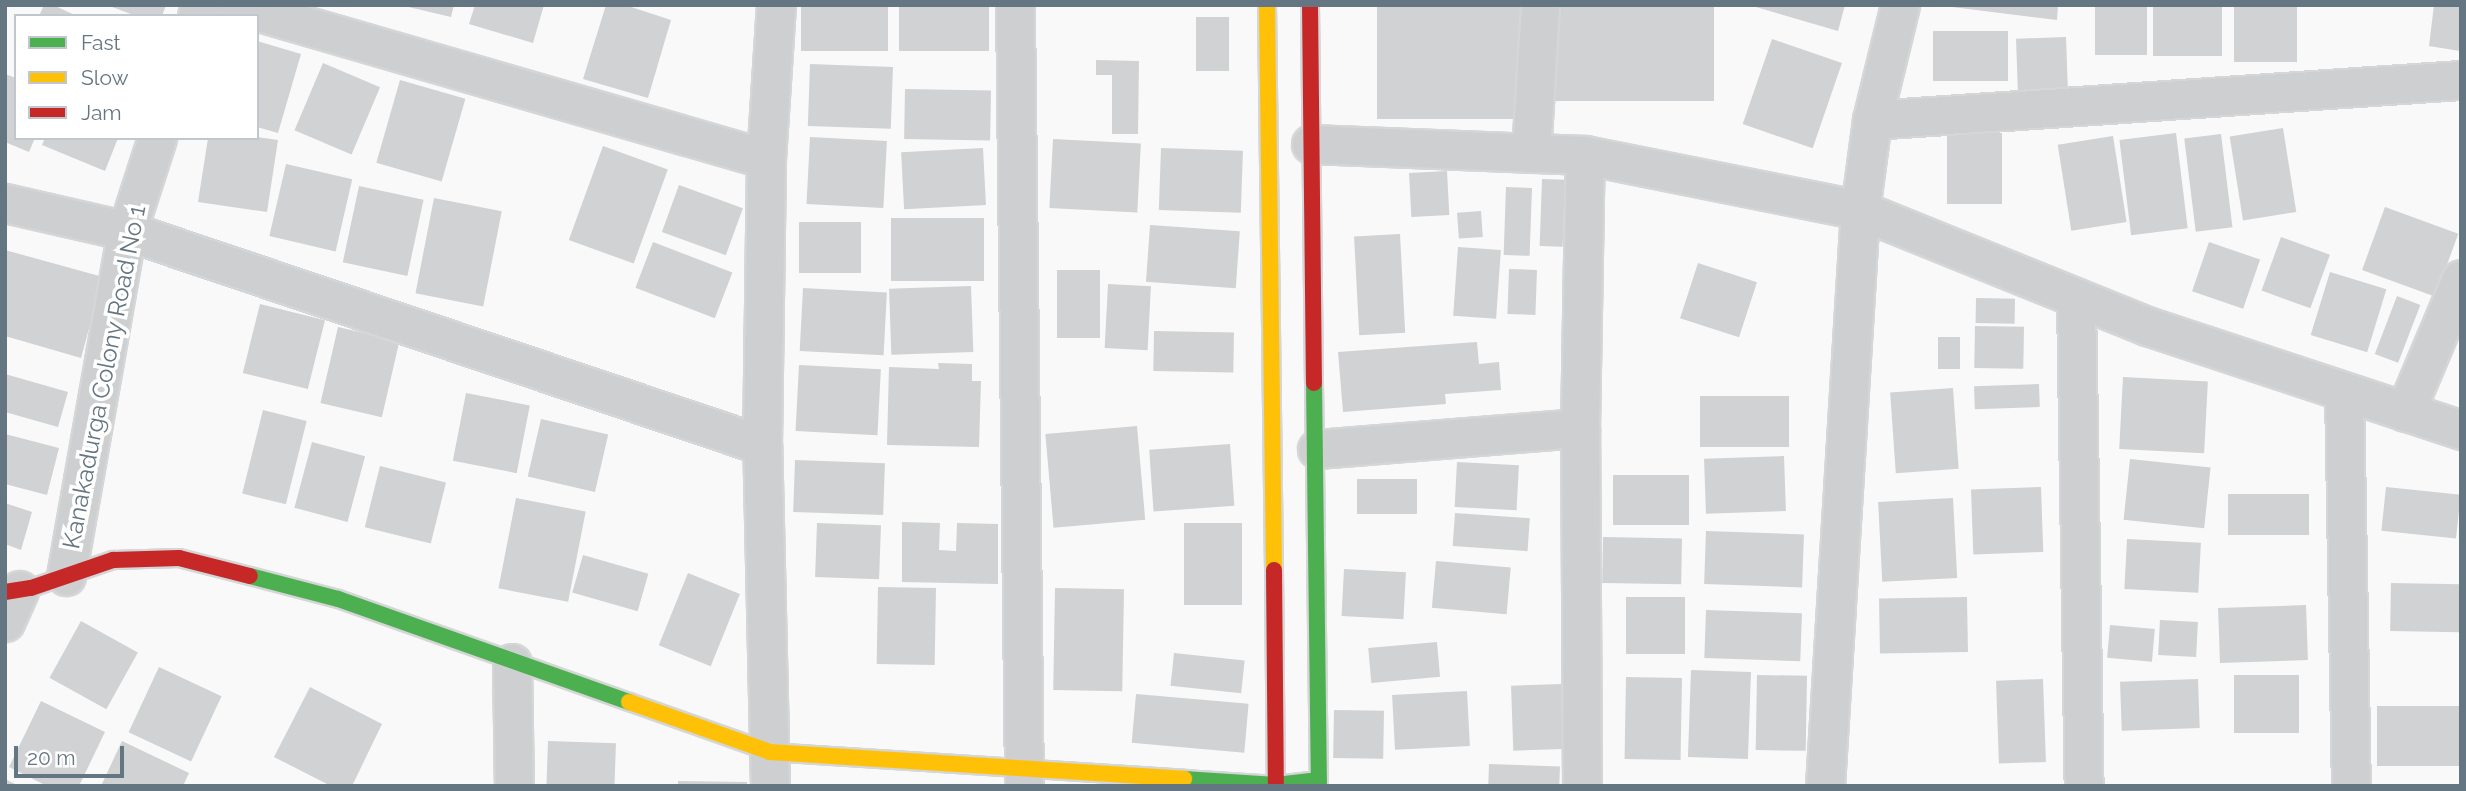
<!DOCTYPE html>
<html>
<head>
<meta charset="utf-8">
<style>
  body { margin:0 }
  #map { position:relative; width:2466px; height:791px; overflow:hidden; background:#f9f9f9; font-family:Raleway,sans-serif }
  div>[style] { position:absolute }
  .building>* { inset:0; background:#d0d2d3; transform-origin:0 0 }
  .roads { filter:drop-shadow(2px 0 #d5d6d7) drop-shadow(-2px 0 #d5d6d7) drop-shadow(0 2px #d5d6d7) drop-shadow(0 -2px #d5d6d7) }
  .street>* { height:37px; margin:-18.5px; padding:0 18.5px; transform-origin:18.5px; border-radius:18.5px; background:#cecfd0 }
  .fast>* { height:16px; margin:-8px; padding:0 8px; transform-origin:8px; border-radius:8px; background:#4caf50 }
  .slow>* { height:16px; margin:-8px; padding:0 8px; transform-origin:8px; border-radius:8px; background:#ffc107 }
  .jam>* { height:16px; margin:-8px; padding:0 8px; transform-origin:8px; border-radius:8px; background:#c62828 }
  span { translate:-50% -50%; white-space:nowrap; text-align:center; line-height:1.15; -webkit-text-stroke:7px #fff; paint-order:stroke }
  .street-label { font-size:24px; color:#657683 }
  .frame { position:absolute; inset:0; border:7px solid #657683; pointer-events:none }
  .legend { position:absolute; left:14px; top:14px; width:245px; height:126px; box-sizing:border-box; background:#fff; border:2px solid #c1c8cd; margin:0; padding:9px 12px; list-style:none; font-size:21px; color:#657683 }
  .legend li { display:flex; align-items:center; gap:14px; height:35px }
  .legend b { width:35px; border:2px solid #c1c8cd }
  .scale { position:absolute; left:14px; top:746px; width:110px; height:32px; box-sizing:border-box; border:4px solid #657683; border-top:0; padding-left:9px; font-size:21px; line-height:24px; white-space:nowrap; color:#657683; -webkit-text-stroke:5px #fff; paint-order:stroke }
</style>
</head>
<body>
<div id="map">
  <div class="building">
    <div style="clip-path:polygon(44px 5px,53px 5px,77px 16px,39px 16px)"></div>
    <div style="clip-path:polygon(107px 5px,166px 5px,162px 16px,136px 16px)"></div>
    <div style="clip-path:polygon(400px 5px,454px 5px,451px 17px)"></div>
    <div style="clip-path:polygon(475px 5px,544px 5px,533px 43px,469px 24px)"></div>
    <div style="clip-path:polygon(606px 5px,625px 5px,671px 20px,648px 98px,583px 79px)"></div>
    <div style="left:801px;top:5px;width:87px;height:46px"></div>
    <div style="left:899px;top:5px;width:90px;height:46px"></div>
    <div style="left:1377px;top:5px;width:158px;height:114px"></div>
    <div style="left:1549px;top:5px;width:165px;height:96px"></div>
    <div style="clip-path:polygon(1749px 5px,1845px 5px,1838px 31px)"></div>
    <div style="clip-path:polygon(1936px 5px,2058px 5px,2057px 20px)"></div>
    <div style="left:2095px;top:5px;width:52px;height:50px"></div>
    <div style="left:2153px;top:5px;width:69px;height:51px"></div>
    <div style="left:2234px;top:5px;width:63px;height:57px"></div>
    <div style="clip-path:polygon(2434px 5px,2461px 5px,2460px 51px,2429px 46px)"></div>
    <div style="left:1196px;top:17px;width:33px;height:54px"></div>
    <div style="left:1933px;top:31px;width:75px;height:50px"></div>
    <div style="left:2066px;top:37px;width:57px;height:50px;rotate:88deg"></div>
    <div style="left:1772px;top:39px;width:74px;height:90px;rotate:19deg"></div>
    <div style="clip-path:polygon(257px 41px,301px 54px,278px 133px,257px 127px)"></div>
    <div style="clip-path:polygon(1096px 60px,1139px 61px,1138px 134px,1112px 134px,1112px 75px,1096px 75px)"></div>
    <div style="left:323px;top:63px;width:62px;height:73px;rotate:23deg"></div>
    <div style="left:810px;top:64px;width:83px;height:62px;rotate:2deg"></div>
    <div style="clip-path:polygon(5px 74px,16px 78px,16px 138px,35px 138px,29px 152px,5px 142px)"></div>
    <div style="left:400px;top:80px;width:68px;height:86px;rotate:16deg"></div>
    <div style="left:905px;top:89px;width:86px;height:50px;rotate:1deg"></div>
    <div style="left:2283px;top:128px;width:85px;height:54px;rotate:81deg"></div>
    <div style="left:1947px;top:133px;width:55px;height:71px"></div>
    <div style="left:2176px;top:133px;width:96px;height:57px;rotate:83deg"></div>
    <div style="left:2221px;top:134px;width:94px;height:37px;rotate:83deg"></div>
    <div style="left:2113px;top:136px;width:87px;height:56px;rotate:81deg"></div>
    <div style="clip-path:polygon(257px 137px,278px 140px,267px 212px,198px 202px,208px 138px)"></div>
    <div style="left:810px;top:137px;width:77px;height:67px;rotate:3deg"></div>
    <div style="clip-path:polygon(45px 138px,118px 138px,105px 171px,42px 145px)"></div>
    <div style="left:1053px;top:139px;width:88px;height:69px;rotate:3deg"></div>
    <div style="left:603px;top:146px;width:69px;height:100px;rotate:20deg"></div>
    <div style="left:983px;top:148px;width:57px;height:82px;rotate:87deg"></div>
    <div style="left:1161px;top:148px;width:82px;height:62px;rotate:2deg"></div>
    <div style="left:286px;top:164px;width:68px;height:74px;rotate:13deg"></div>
    <div style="left:1447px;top:171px;width:44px;height:38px;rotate:87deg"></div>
    <div style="left:1542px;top:179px;width:23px;height:67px;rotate:2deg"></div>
    <div style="left:679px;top:185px;width:68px;height:50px;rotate:20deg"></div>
    <div style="left:359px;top:186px;width:66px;height:78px;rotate:12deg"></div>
    <div style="left:1506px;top:187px;width:26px;height:68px;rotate:2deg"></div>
    <div style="left:434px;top:198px;width:69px;height:97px;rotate:11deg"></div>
    <div style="left:2385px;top:207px;width:78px;height:67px;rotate:20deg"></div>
    <div style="left:1481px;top:211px;width:26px;height:24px;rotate:86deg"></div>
    <div style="left:891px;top:218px;width:93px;height:63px"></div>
    <div style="left:799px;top:222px;width:62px;height:51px"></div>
    <div style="left:1150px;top:225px;width:90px;height:57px;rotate:4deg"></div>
    <div style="left:1400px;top:234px;width:99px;height:46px;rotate:87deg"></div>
    <div style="left:2281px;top:237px;width:52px;height:57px;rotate:20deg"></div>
    <div style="left:653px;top:242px;width:85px;height:49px;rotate:21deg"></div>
    <div style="left:2209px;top:242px;width:54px;height:52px;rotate:19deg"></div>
    <div style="left:1458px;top:247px;width:43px;height:69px;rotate:4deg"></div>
    <div style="clip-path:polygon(5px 250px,103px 277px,81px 358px,5px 336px)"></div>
    <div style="left:1698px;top:263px;width:62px;height:58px;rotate:18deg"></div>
    <div style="left:1509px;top:269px;width:28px;height:45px;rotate:2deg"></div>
    <div style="left:1057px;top:270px;width:43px;height:68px"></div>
    <div style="left:2330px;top:272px;width:59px;height:66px;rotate:17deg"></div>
    <div style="left:1108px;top:284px;width:43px;height:64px;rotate:3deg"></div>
    <div style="left:971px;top:286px;width:66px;height:82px;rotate:88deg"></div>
    <div style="left:803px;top:288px;width:84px;height:63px;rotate:3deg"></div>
    <div style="left:2397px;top:296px;width:25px;height:62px;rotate:21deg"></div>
    <div style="left:1976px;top:298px;width:39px;height:25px;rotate:1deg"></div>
    <div style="left:260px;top:304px;width:67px;height:71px;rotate:14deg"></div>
    <div style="left:1975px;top:326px;width:49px;height:42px;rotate:1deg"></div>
    <div style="left:338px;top:327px;width:63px;height:78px;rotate:13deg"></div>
    <div style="left:1154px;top:331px;width:80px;height:40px;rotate:1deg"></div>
    <div style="left:1938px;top:337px;width:22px;height:32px"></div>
    <div style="clip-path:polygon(1477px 342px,1479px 364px,1499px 362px,1501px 390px,1445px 394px,1446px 404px,1343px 412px,1338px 352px)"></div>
    <div style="clip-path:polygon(938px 363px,972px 364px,972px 381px,981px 381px,979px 447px,887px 445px,889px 367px,939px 369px)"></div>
    <div style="left:799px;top:365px;width:82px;height:66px;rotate:3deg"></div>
    <div style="clip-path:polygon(5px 374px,68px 392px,58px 427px,5px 412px)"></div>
    <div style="left:2123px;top:377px;width:85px;height:72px;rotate:3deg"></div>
    <div style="left:2039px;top:384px;width:23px;height:65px;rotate:88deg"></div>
    <div style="left:1953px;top:388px;width:81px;height:63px;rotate:86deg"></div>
    <div style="left:466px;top:393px;width:65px;height:69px;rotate:11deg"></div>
    <div style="left:1789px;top:396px;width:51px;height:89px;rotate:90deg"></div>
    <div style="left:263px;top:410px;width:45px;height:86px;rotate:14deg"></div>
    <div style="left:541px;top:419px;width:69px;height:59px;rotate:13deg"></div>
    <div style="left:1137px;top:426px;width:94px;height:92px;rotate:85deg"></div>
    <div style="clip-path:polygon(5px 434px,59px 448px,47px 495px,5px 484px)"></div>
    <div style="left:312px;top:442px;width:55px;height:68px;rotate:15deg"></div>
    <div style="left:1230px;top:444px;width:62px;height:81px;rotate:86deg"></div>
    <div style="left:1784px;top:456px;width:55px;height:80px;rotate:88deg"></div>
    <div style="left:2130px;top:459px;width:81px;height:61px;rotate:6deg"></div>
    <div style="left:795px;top:460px;width:90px;height:52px;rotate:2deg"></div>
    <div style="left:1457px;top:462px;width:62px;height:45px;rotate:3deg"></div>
    <div style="left:380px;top:466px;width:68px;height:63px;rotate:14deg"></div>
    <div style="left:1613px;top:475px;width:76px;height:50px"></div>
    <div style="left:1357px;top:479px;width:60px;height:35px"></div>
    <div style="left:2041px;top:487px;width:65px;height:70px;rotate:88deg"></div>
    <div style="left:2386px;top:487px;width:75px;height:44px;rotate:6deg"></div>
    <div style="left:2228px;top:494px;width:81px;height:41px"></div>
    <div style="left:516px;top:498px;width:71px;height:92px;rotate:11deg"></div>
    <div style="left:1953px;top:498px;width:80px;height:75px;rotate:87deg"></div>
    <div style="clip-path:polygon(5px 503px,32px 512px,21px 550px,5px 544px)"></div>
    <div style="left:1455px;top:513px;width:75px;height:33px;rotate:4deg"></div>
    <div style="clip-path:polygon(902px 522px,940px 523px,939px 550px,956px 551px,957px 523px,998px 524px,998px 584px,902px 582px)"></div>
    <div style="left:817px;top:523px;width:64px;height:54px;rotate:2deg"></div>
    <div style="left:1184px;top:523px;width:58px;height:82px"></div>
    <div style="left:1706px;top:531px;width:98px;height:53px;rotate:2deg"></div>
    <div style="left:1603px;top:537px;width:79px;height:46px;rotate:1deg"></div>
    <div style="left:2127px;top:539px;width:74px;height:50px;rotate:3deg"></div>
    <div style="left:583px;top:555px;width:68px;height:39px;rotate:16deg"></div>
    <div style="left:1436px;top:561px;width:75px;height:47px;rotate:5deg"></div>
    <div style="left:1344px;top:569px;width:62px;height:47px;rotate:3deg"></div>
    <div style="left:688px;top:573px;width:56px;height:78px;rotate:22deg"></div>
    <div style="left:2391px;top:583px;width:70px;height:48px;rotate:1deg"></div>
    <div style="left:878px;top:587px;width:58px;height:77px;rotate:1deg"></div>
    <div style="left:1055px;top:588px;width:69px;height:102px;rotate:1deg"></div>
    <div style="left:1626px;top:597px;width:59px;height:57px"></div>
    <div style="left:1967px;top:597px;width:55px;height:88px;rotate:89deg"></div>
    <div style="left:2306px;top:605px;width:55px;height:88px;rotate:88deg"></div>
    <div style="left:1706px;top:610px;width:96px;height:48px;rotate:2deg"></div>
    <div style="left:2160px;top:620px;width:38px;height:35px;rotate:3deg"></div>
    <div style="left:81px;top:621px;width:65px;height:65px;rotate:29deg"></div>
    <div style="left:2110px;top:625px;width:45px;height:33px;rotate:5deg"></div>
    <div style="left:1437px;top:642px;width:35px;height:69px;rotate:85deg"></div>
    <div style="left:1174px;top:653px;width:71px;height:33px;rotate:6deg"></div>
    <div style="left:159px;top:667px;width:69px;height:72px;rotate:25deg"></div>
    <div style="left:1691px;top:670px;width:60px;height:87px;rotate:2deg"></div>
    <div style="left:1757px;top:675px;width:50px;height:75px;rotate:1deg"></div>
    <div style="left:2234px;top:675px;width:65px;height:58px"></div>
    <div style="left:1626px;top:677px;width:56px;height:82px;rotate:1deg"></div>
    <div style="left:2043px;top:679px;width:83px;height:47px;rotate:88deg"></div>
    <div style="left:2198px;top:679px;width:49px;height:78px;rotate:88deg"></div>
    <div style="left:1561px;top:684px;width:65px;height:50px;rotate:88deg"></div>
    <div style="clip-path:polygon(310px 687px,382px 724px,352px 786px,331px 786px,274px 757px)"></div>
    <div style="left:1467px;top:691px;width:55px;height:75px;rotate:87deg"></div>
    <div style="left:1136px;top:694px;width:113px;height:49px;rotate:5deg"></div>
    <div style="clip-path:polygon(41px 701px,105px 732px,79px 786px,47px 786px,9px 767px)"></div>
    <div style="left:2377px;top:706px;width:84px;height:60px"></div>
    <div style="left:1334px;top:710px;width:50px;height:48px;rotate:1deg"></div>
    <div style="clip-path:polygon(122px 741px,189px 773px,183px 786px,101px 786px)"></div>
    <div style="left:548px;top:741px;width:68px;height:45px;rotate:2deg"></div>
    <div style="left:1489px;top:764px;width:71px;height:22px;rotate:2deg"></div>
    <div style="clip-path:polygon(5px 779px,19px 786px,5px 786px)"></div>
    <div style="clip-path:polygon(678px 781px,747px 782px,747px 786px,678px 786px)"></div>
  </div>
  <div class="roads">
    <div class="street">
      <div style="left:235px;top:5px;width:553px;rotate:16.17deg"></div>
      <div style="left:1015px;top:5px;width:781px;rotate:89.34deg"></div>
      <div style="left:197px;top:16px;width:11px;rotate:-75deg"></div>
      <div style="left:1872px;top:120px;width:590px;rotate:-3.89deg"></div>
      <div style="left:1311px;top:144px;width:274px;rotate:2.3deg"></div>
      <div style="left:1585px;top:155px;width:280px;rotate:11.3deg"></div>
      <div style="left:1860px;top:210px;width:310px;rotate:22deg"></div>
      <div style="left:2147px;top:326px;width:331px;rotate:18.3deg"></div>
      <div style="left:1531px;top:153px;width:148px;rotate:-86.5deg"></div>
      <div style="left:5px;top:203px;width:125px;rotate:12.9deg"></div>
      <div style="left:127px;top:231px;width:670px;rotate:18.62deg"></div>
      <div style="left:2076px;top:299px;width:487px;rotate:89.1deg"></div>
      <div style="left:2344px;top:392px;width:394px;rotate:89deg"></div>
      <div style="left:2405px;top:412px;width:144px;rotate:-67.2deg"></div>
      <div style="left:1317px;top:449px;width:264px;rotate:-4.6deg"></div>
      <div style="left:66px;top:576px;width:350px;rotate:-80deg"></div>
      <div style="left:127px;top:231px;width:98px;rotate:-72.1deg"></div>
      <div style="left:5px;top:622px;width:35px;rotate:-66deg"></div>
      <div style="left:512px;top:663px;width:123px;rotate:89.1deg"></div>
      <div style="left:770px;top:786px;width:341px;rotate:-91.3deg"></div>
      <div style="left:762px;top:445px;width:286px;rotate:-89.2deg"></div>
      <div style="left:766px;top:159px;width:154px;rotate:-86.3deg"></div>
      <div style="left:1582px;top:786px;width:358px;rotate:-90.3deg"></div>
      <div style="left:1580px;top:428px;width:273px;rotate:-89deg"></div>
      <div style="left:1825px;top:786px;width:577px;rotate:-86.52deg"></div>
      <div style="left:1860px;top:210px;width:91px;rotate:-82.4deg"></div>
      <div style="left:1872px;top:120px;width:118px;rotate:-76.3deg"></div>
    </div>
    <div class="fast">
      <div style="left:1314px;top:383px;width:403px;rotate:89.3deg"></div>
      <div style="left:250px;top:576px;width:91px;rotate:14.6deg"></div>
      <div style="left:338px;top:599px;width:309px;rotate:19.5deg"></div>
      <div style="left:1184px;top:779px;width:92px;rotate:3.7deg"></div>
      <div style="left:1276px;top:785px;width:43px;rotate:-6.6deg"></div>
    </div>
    <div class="slow">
      <div style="left:1267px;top:5px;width:565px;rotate:89.29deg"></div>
      <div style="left:629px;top:702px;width:150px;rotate:19.5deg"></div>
      <div style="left:770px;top:752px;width:415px;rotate:3.7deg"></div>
    </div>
    <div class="jam">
      <div style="left:1310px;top:5px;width:378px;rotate:89.4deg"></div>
      <div style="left:1274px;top:570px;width:216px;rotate:89.5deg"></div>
      <div style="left:5px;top:592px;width:26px;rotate:-9deg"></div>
      <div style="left:31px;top:588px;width:87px;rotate:-18.9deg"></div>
      <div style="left:113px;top:560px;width:66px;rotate:-1.7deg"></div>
      <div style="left:179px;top:558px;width:73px;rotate:14.2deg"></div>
    </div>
  </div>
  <div class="street-label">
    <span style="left:104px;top:377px;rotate:-79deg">Kanakadurga Colony Road No 1</span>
  </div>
  <div class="frame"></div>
  <ul class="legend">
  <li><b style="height:9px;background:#4caf50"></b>Fast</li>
  <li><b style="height:9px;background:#ffc107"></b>Slow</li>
  <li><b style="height:9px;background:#c62828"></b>Jam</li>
  </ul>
  <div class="scale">20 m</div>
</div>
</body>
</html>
